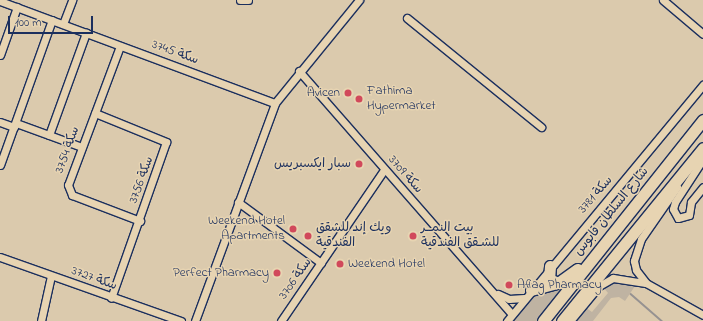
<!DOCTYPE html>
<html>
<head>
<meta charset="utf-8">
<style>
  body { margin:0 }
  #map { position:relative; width:703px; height:321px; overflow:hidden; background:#dbcaad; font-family:"Indie Flower","Playpen Sans Arabic",sans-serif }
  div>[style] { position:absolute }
  .green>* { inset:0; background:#bfb3a2 }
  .stream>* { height:1.5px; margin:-0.75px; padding:0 0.75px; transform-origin:0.75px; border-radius:0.75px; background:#969291 }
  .roads { filter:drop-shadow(1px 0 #1b2f5e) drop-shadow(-1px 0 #1b2f5e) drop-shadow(0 1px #1b2f5e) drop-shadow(0 -1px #1b2f5e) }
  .minor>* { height:7px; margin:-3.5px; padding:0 3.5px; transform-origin:3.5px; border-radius:3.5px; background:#e7d4b2 }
  .highway>* { height:11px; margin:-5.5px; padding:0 5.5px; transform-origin:5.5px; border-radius:5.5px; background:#e7d4b2 }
  .dots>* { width:11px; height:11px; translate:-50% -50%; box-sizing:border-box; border:2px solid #e7d4b2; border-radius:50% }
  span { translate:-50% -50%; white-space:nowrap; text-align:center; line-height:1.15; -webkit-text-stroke:3px #e7d4b2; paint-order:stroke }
  .street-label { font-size:13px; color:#1b2f5e }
  .poi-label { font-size:13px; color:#1b2f5e }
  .left { translate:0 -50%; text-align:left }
  .right { translate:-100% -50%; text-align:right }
  .scale { position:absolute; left:8px; top:16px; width:85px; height:18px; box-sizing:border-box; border:2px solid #1b2f5e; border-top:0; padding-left:5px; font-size:12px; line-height:14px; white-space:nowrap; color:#1b2f5e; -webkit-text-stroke:3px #e7d4b2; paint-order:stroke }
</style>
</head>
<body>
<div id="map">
  <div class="green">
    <div style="clip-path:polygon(613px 280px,637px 283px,625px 301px,619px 297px,611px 298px,593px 321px,572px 321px,585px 307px,592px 312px,608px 293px,603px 287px)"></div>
    <div style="clip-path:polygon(563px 289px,537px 321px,512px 321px,532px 295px)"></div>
  </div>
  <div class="stream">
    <div style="left:631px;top:294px;width:41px;rotate:41.1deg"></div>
  </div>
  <div class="roads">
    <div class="minor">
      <div style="left:240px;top:0;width:8px"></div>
      <div style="left:663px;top:0;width:52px;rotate:40.4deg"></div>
      <div style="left:0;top:1px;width:293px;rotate:20.4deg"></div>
      <div style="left:407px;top:18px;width:173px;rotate:39.1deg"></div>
      <div style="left:63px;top:24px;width:26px;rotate:-69deg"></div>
      <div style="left:120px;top:46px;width:148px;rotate:110.5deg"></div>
      <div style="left:68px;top:185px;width:11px;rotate:68deg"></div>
      <div style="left:72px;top:195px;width:73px;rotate:20.9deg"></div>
      <div style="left:0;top:55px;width:51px;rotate:-70.5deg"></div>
      <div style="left:299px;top:71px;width:323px;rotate:48.8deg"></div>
      <div style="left:95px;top:113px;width:77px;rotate:22.2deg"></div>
      <div style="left:166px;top:142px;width:165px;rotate:109.4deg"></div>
      <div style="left:0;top:122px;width:15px;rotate:20deg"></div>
      <div style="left:16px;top:123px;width:70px;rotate:20deg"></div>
      <div style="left:49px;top:135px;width:109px;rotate:-70.1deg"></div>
      <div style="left:703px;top:159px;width:51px;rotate:123.1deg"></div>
      <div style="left:675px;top:202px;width:7px;rotate:106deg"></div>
      <div style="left:673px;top:209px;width:10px;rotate:61deg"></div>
      <div style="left:678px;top:218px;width:11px;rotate:-15deg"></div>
      <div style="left:689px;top:215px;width:13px;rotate:-81deg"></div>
      <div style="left:691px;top:202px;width:19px;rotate:-51deg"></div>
      <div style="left:0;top:165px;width:154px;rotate:-70.3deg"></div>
      <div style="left:677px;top:187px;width:63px;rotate:124.7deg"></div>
      <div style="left:641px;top:239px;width:23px;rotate:108deg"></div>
      <div style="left:634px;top:261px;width:9px;rotate:77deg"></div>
      <div style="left:636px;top:270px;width:16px;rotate:52deg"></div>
      <div style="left:646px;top:283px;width:65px;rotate:29.3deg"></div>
      <div style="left:238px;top:202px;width:103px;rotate:36.3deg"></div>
      <div style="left:0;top:257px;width:192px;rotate:19.5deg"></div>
      <div style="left:498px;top:294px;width:12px;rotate:24deg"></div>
      <div style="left:509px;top:299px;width:15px;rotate:-4deg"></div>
      <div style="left:41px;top:321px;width:46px;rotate:-77.5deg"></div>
      <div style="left:195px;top:321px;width:232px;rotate:-69.8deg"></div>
      <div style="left:275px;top:103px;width:133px;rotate:-50.8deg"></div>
      <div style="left:281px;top:321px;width:183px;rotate:-55.7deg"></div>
      <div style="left:507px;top:321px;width:307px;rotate:-50.3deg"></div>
      <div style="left:570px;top:321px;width:45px;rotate:-50.4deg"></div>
      <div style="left:599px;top:286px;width:16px;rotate:-30deg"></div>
      <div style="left:613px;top:278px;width:33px;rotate:9deg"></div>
    </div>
    <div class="highway">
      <div style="left:550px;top:266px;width:13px;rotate:94deg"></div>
      <div style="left:549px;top:279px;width:10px;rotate:24deg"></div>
      <div style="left:558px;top:283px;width:24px;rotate:-36deg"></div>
      <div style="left:531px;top:290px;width:28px;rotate:-15deg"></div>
      <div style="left:543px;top:321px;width:257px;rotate:-51.5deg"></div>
      <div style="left:562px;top:321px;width:223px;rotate:-50.8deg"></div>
    </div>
  </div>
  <div class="dots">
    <div style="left:348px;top:93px;background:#d1495b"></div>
    <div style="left:359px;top:99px;background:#d1495b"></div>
    <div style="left:359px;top:164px;background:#d1495b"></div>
    <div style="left:293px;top:229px;background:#d1495b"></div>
    <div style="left:308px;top:236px;background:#d1495b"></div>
    <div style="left:413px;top:236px;background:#d1495b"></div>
    <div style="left:340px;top:264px;background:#d1495b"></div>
    <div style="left:277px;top:273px;background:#d1495b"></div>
    <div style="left:509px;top:285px;background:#d1495b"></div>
  </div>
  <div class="street-label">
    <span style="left:175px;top:53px;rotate:20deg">سكة 3745</span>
    <span style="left:68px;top:150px;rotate:-70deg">سكة 3754</span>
    <span style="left:405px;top:175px;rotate:49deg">سكة 3709</span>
    <span style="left:142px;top:180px;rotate:-70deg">سكة 3756</span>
    <span style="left:596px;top:195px;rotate:-49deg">سكة 3781</span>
    <span style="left:612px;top:212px;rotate:-51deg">شارع السلطان قابوس</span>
    <span style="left:94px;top:279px;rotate:20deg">سكة 3727</span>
    <span style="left:296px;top:279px;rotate:-55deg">سكة 3706</span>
  </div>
  <div class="poi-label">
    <span class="left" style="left:367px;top:99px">Fathima<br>Hypermarket</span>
    <span class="right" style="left:340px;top:93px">Avicen</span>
    <span class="right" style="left:351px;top:164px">سبار ايكسبريس</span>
    <span class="right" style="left:285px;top:229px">Weekend Hotel<br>Apartments</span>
    <span class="left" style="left:316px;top:236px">ويك إند للشقق<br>الفندقية</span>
    <span class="left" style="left:421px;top:236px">بيت النمــر<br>للشـقق الفندقية</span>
    <span class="left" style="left:348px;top:264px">Weekend Hotel</span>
    <span class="right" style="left:269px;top:273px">Perfect Pharmacy</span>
    <span class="left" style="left:517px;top:285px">Aflag Pharmacy</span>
  </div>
  <div class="scale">100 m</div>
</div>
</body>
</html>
